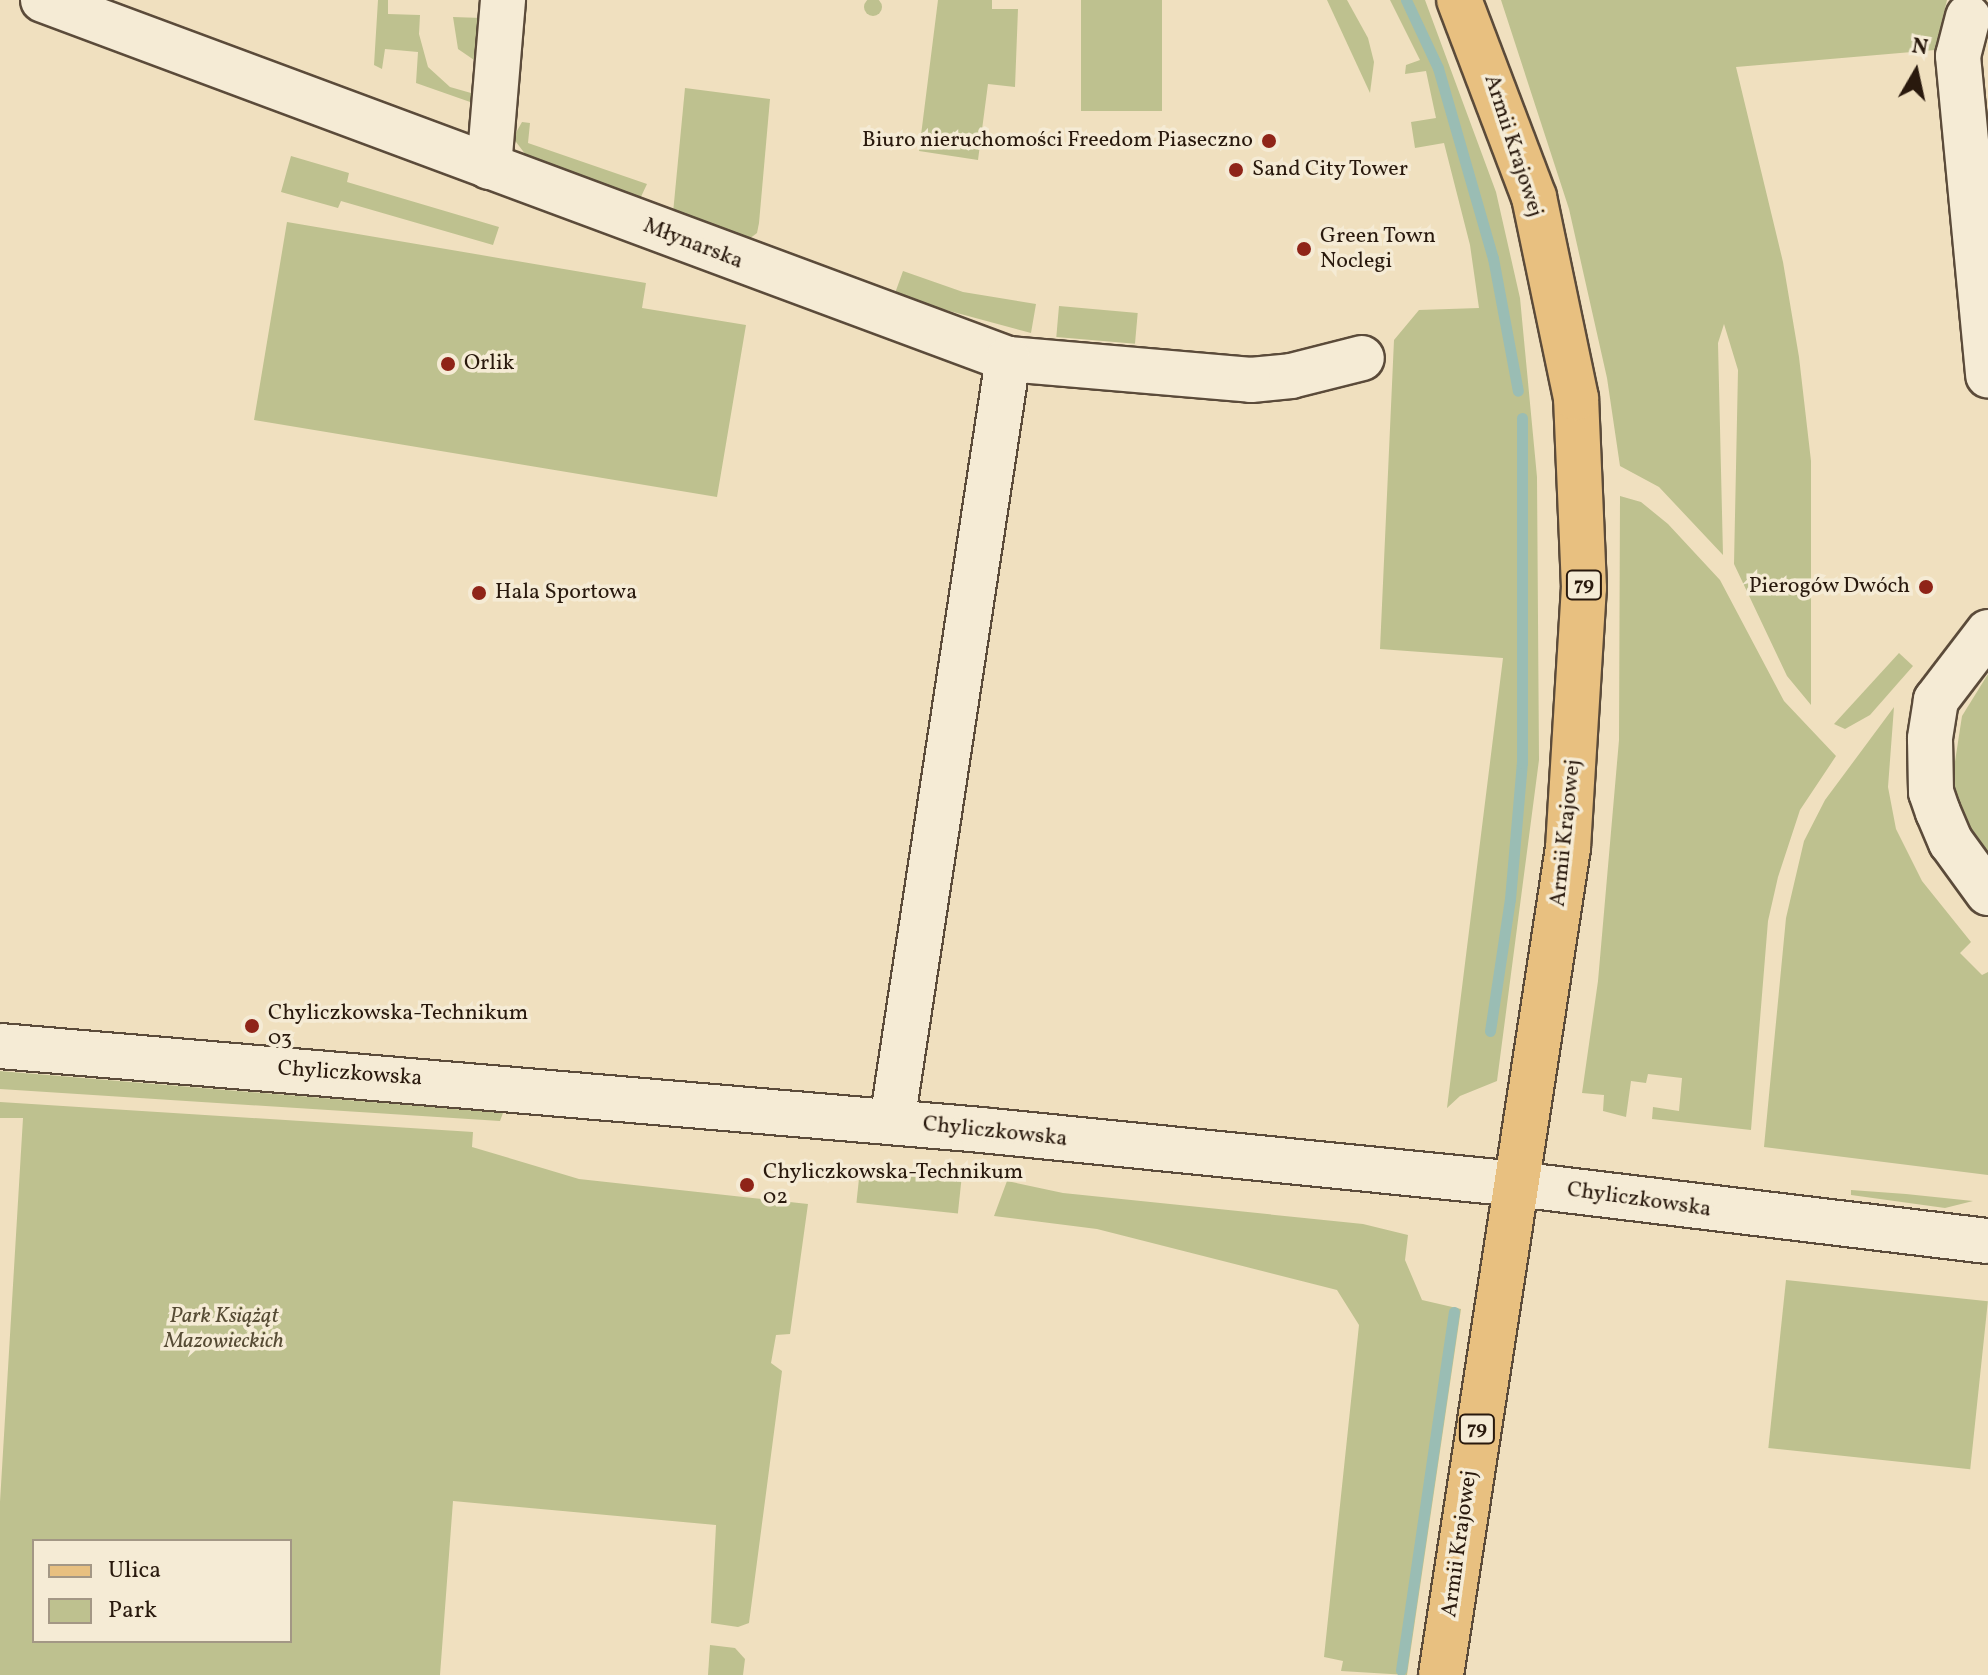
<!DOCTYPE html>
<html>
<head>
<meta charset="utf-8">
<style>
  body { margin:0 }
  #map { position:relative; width:1988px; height:1675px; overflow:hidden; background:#f0e0bf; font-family:Vollkorn,serif }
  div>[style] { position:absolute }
  .green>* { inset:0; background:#bec18f; transform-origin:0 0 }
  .round { border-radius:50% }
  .stream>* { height:11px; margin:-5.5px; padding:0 5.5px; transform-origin:5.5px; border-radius:5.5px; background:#9abdb4 }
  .roads { filter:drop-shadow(2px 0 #5b4b3a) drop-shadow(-2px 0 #5b4b3a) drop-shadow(0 2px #5b4b3a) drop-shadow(0 -2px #5b4b3a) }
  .minor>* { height:44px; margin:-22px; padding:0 22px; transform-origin:22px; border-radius:22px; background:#f5ebd5 }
  .tertiary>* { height:44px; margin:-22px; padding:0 22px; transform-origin:22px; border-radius:22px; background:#f5ebd5 }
  .primary>* { height:44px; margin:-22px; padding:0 22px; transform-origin:22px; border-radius:22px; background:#e8c080 }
  .dots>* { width:22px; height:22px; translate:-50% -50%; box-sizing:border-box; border:4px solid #f5ebd5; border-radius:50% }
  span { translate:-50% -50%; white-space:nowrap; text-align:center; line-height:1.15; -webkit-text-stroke:7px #f5ebd5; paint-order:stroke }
  .shield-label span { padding:2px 6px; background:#f5ebd5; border:2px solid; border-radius:6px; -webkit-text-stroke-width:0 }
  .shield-label { font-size:20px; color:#29190d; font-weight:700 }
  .poi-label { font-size:22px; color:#29190d }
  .right { translate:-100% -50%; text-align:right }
  .left { translate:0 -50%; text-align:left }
  .street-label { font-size:22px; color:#29190d }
  .park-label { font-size:22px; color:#564b34; font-style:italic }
  .legend { position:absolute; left:32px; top:1539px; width:260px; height:104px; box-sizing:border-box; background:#f5ebd5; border:2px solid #a39785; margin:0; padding:10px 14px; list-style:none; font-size:24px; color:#29190d }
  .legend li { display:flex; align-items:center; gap:16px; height:40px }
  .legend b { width:40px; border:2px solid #a39785 }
  .north { position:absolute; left:1876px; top:32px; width:80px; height:80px; -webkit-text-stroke:6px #f5ebd5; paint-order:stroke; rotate:9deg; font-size:22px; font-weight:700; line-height:32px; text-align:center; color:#29190d }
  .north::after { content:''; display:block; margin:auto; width:28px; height:36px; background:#29190d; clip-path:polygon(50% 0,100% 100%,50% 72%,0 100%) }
</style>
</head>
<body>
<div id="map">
  <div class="green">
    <div class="round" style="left:864px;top:-2px;width:18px;height:18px"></div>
    <div style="clip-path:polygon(378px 0,388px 0,388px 14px,420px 15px,419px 34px,428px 67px,450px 87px,478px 95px,473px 103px,416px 83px,418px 52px,385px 49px,382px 69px,374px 65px)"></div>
    <div style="clip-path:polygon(938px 0,992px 0,992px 9px,1018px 9px,1015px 87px,988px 84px,978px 160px,919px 151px)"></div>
    <div style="left:1081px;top:0;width:81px;height:111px"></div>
    <div style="clip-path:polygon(1327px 0,1347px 0,1368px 38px,1374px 62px,1370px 93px)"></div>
    <div style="clip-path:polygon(1390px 0,1425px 0,1496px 192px,1520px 298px,1537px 477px,1539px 760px,1497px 1081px,1460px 1096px,1447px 1108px,1503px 658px,1380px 649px,1394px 340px,1419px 310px,1479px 308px,1470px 245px,1444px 143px,1415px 148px,1411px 122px,1436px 118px,1426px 71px,1405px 74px,1406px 65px,1420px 60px)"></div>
    <div style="clip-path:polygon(1501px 0,1947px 0,1935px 50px,1736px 67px,1783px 262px,1799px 357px,1811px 461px,1811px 705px,1787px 676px,1734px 564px,1738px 370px,1724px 324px,1718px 343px,1723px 555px,1659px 487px,1620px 466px,1607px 378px,1569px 209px)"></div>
    <div style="clip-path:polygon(453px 17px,482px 18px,477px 62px,458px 49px)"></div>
    <div style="clip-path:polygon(685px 88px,770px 99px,759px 223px,757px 233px,745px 242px,673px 213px)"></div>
    <div style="clip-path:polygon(522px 122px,530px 123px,528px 143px,647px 184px,639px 201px,532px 163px,513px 138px)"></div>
    <div style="clip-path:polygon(291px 156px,349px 173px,347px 182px,499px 227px,493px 245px,341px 201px,338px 208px,281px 192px)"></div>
    <div style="clip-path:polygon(287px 222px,646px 283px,642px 308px,746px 325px,717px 497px,254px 420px)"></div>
    <div style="clip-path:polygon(903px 271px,963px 292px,1036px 304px,1031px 333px,894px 296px)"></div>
    <div style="left:1059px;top:306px;width:79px;height:31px;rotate:5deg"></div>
    <div style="clip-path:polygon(1620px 496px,1641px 502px,1668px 524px,1720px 580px,1784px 701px,1836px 756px,1800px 810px,1778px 877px,1768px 921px,1751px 1130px,1652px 1119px,1653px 1107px,1679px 1111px,1682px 1078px,1648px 1074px,1646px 1083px,1631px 1081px,1626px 1117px,1603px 1111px,1604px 1095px,1582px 1093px,1598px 981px,1619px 740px)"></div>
    <div style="clip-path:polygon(1899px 653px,1913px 666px,1870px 715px,1845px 729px,1834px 724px)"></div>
    <div style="clip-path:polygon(1988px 674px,1988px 857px,1962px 812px,1952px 781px,1962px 716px)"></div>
    <div style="clip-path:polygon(1894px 707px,1888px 787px,1896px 829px,1922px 881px,1971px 942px,1960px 953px,1982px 975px,1988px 972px,1988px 1175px,1764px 1147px,1786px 918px,1804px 841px,1825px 800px)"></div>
    <div style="clip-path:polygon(0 1071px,503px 1113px,500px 1121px,0 1089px)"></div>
    <div style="clip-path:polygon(evenodd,0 1102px,473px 1132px,472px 1147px,579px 1179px,808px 1204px,790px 1334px,776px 1335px,771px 1363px,782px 1371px,749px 1623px,738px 1627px,711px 1623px,716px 1525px,453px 1501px,440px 1675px,0 1675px,0 1502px,23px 1118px,0 1118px,0 1102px,34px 1541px,290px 1541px,290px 1641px,34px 1641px,34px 1541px)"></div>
    <div style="left:860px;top:1169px;width:102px;height:34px;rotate:6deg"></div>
    <div style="clip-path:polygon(1007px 1181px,1063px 1193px,1363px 1224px,1408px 1235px,1405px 1260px,1422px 1300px,1461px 1309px,1407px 1675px,1341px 1671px,1343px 1661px,1324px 1657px,1359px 1325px,1337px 1290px,1097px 1229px,994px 1216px)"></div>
    <div style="clip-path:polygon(1851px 1190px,1906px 1194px,1973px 1201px,1945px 1208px,1851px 1195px)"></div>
    <div style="left:1786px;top:1280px;width:203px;height:169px;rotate:6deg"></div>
    <div style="clip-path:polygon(710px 1645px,735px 1648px,745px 1659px,743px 1675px,708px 1675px)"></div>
  </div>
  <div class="stream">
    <div style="left:1406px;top:0;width:75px;rotate:64.8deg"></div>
    <div style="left:1438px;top:68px;width:198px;rotate:73.9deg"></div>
    <div style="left:1493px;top:258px;width:135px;rotate:79.4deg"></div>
    <div style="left:1490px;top:1031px;width:134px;rotate:-81.4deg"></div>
    <div style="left:1510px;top:899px;width:137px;rotate:-85deg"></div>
    <div style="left:1522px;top:763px;width:345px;rotate:-90deg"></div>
    <div style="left:1401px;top:1670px;width:362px;rotate:-81.6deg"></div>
  </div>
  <div class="roads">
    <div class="minor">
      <div style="left:43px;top:0;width:1030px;rotate:20.41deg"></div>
      <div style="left:1008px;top:359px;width:244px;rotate:4.9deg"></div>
      <div style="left:1251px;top:380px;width:40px;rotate:-5.7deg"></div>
      <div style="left:1291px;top:376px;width:73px;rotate:-14.2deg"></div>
      <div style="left:1968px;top:17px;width:40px;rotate:104.4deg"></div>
      <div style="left:1958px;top:56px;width:321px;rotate:84.6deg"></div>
      <div style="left:489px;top:167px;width:168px;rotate:-85.2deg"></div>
      <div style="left:1988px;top:632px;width:86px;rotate:127.4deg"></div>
      <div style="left:1936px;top:700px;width:39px;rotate:99deg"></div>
      <div style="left:1930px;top:739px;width:53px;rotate:88.9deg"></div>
      <div style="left:1931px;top:792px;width:21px;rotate:71deg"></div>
      <div style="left:1938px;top:812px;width:33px;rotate:67deg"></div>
      <div style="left:1951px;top:842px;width:63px;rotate:54deg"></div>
      <div style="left:892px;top:1122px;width:772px;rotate:-81.36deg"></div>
    </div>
    <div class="tertiary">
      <div style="left:0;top:1046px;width:985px;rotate:4.89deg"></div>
      <div style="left:981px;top:1130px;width:538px;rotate:5.76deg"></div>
      <div style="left:1516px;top:1184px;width:475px;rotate:6.9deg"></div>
    </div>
    <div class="primary">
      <div style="left:1441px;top:1675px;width:837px;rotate:-81.27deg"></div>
      <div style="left:1568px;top:848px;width:260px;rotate:-86.5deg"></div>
      <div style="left:1584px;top:588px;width:190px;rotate:-92.4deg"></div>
      <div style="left:1576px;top:398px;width:205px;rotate:-101.8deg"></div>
      <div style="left:1534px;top:197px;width:211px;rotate:-110.8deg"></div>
    </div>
  </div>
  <div class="dots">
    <div style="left:1269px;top:141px;background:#8f2418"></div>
    <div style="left:1236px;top:170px;background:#8f2418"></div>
    <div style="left:1304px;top:249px;background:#8f2418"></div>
    <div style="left:448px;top:364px;background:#8f2418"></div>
    <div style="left:1926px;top:587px;background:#8f2418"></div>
    <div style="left:479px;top:593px;background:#8f2418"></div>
    <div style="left:252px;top:1026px;background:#8f2418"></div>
    <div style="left:747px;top:1185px;background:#8f2418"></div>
  </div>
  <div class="shield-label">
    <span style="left:1584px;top:585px">79</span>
    <span style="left:1477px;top:1429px">79</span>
  </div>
  <div class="poi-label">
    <span class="right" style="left:1253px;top:141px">Biuro nieruchomości Freedom Piaseczno</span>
    <span class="left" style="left:1252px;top:170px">Sand City Tower</span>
    <span class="left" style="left:1320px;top:249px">Green Town<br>Noclegi</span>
    <span class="left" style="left:464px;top:364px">Orlik</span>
    <span class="right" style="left:1910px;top:587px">Pierogów Dwóch</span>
    <span class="left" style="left:495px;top:593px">Hala Sportowa</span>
    <span class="left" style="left:268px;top:1026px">Chyliczkowska-Technikum<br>03</span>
    <span class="left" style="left:763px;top:1185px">Chyliczkowska-Technikum<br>02</span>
  </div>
  <div class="street-label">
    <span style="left:1513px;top:146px;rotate:72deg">Armii Krajowej</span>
    <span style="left:693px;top:244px;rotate:21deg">Młynarska</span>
    <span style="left:1566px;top:833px;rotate:-84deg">Armii Krajowej</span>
    <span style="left:350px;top:1074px;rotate:4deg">Chyliczkowska</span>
    <span style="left:995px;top:1132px;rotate:6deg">Chyliczkowska</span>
    <span style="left:1639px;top:1200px;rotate:8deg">Chyliczkowska</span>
    <span style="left:1460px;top:1544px;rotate:-82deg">Armii Krajowej</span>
  </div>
  <div class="park-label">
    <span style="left:224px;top:1329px">Park Książąt<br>Mazowieckich</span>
  </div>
  <ul class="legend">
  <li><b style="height:10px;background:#e8c080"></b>Ulica</li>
  <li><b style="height:22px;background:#bec18f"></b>Park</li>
  </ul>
  <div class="north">N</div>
</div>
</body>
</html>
